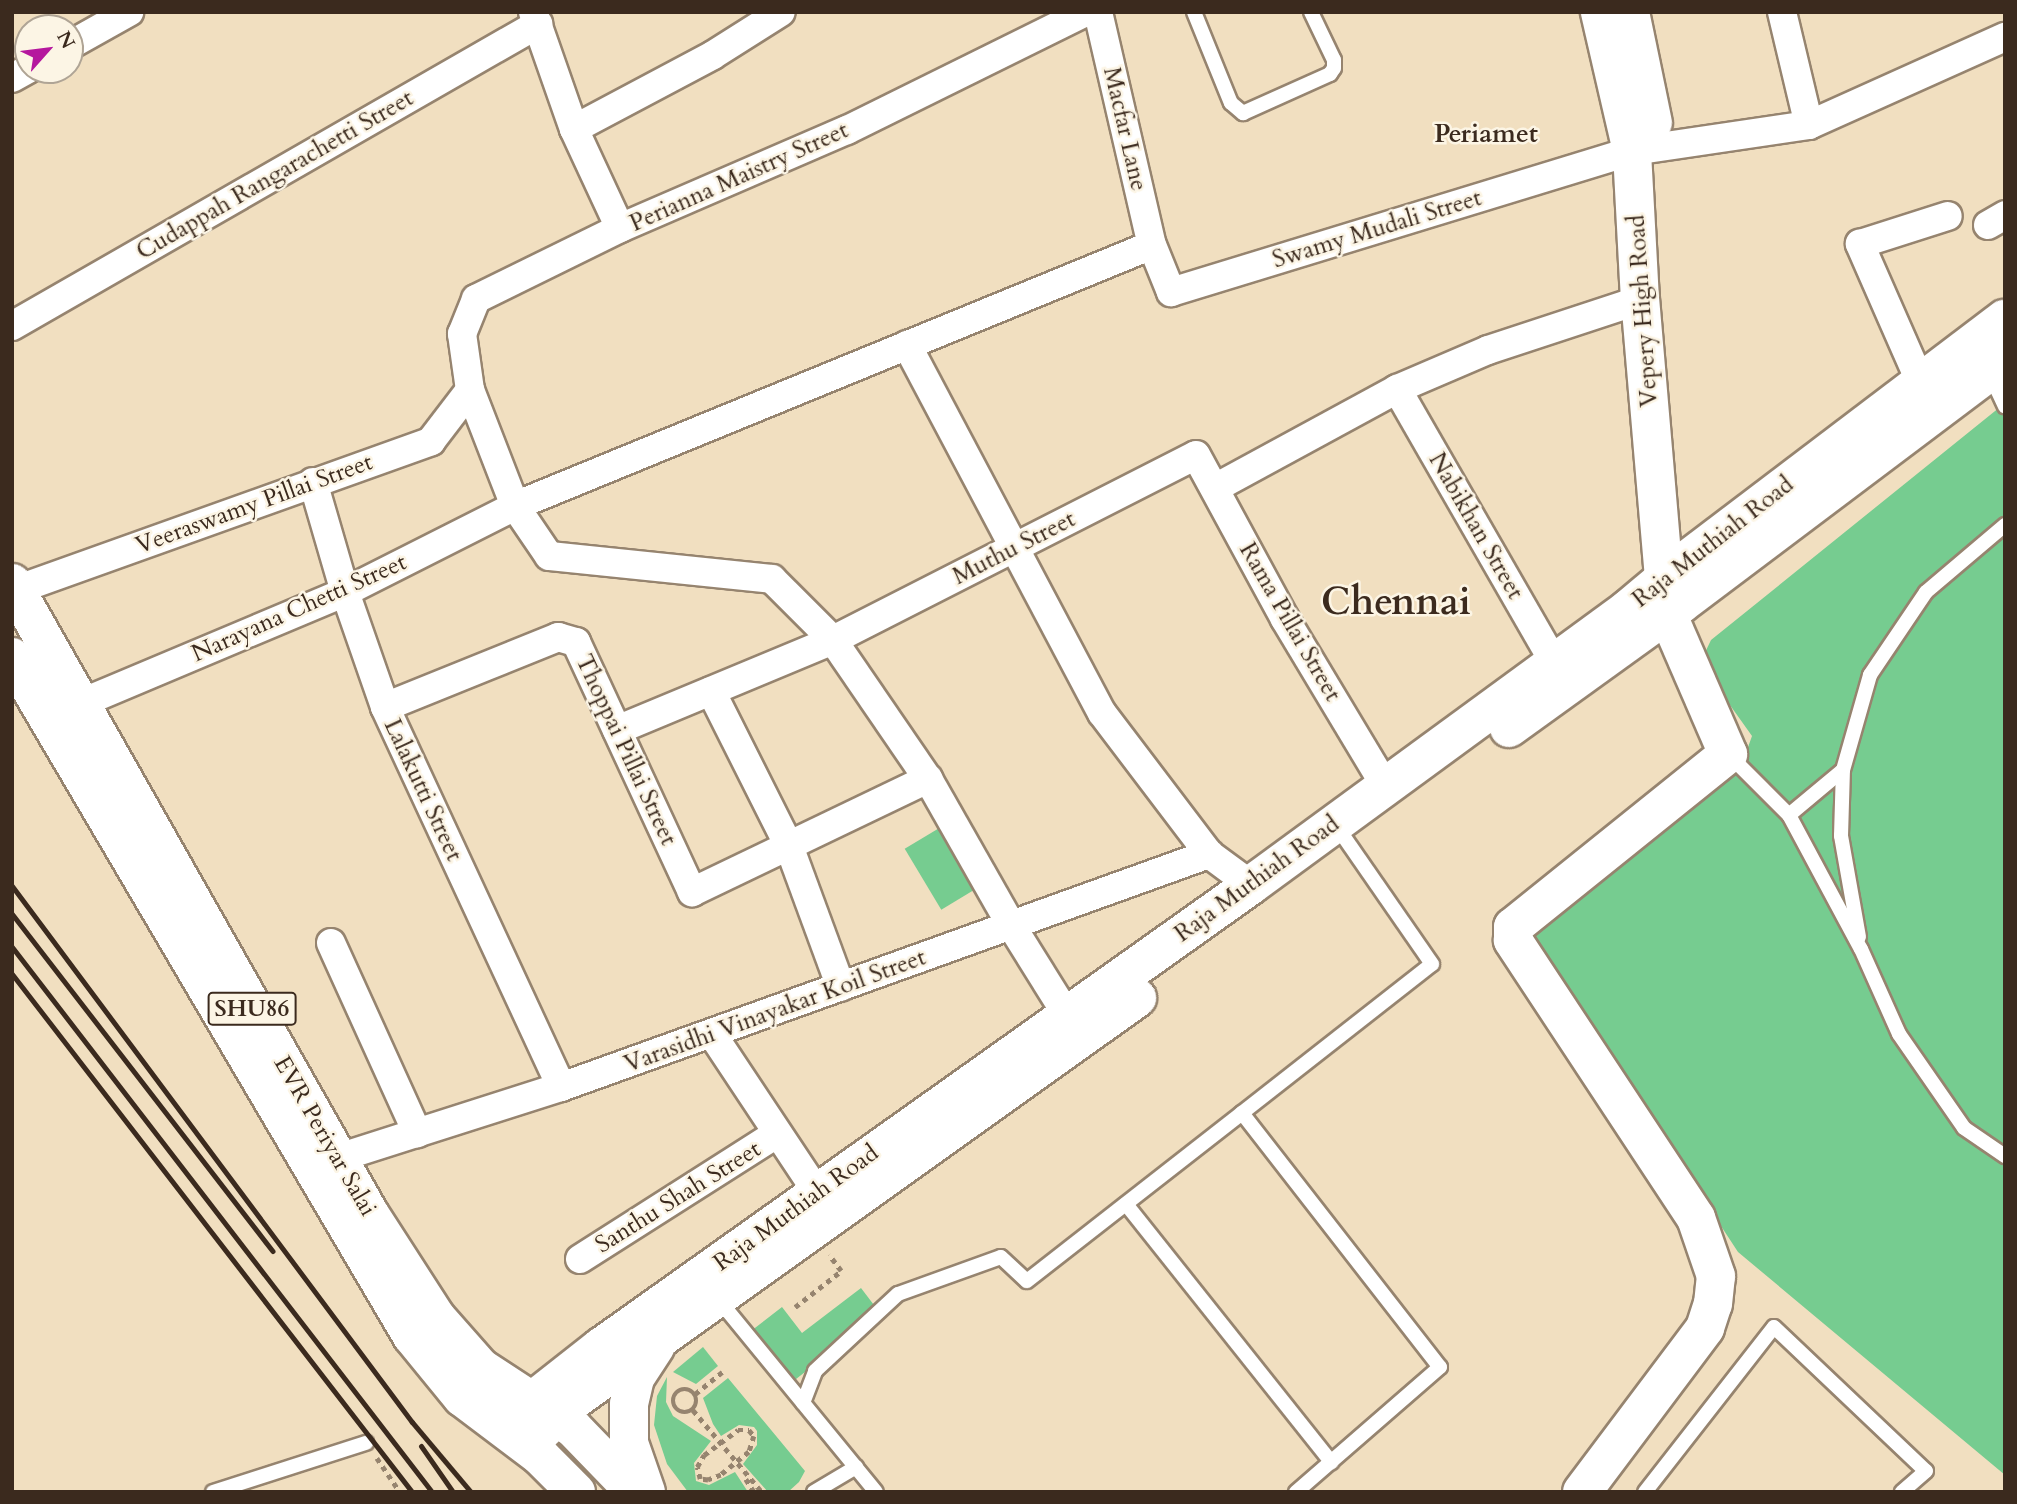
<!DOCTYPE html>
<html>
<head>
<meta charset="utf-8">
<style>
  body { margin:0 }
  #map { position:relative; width:2017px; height:1504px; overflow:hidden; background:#f1dfc0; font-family:Cardo,serif }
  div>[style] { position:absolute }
  .green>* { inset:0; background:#76cc90; transform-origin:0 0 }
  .path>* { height:4.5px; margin-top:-2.25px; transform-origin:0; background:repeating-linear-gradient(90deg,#96846f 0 5px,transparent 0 10px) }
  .path>.ring { margin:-2.25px; padding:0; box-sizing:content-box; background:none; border:4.5px solid #96846f; border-radius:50% }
  .roads { filter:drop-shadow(2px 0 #96846f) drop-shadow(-2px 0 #96846f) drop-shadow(0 2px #96846f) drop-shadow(0 -2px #96846f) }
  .lane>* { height:14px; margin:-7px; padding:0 7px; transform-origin:7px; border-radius:7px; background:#fff }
  .street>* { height:28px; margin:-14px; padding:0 14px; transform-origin:14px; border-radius:14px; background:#fff }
  .secondary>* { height:38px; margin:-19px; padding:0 19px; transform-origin:19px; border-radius:19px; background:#fff }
  .primary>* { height:38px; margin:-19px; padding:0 19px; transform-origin:19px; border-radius:19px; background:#fff }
  .rail>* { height:5px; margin:-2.5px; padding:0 2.5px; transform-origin:2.5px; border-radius:2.5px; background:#3b2a1e }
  span { translate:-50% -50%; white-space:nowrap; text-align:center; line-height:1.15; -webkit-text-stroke:5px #fcf5e5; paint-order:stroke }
  .shield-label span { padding:2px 5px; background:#fcf5e5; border:2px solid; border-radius:5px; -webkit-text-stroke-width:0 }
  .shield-label { font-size:23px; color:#3b2a1e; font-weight:700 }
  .street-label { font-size:24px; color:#3b2a1e }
  .neighbourhood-label { font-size:26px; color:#3b2a1e; font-weight:700 }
  .town-label { font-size:38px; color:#3b2a1e; font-weight:700 }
  .frame { position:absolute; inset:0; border:14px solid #3b2a1e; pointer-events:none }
  .north { position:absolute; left:14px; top:14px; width:70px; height:70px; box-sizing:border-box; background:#fcf5e5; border:2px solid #afa495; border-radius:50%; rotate:62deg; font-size:19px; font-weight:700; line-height:28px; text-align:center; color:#3b2a1e }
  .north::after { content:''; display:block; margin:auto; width:24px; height:32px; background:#b5179e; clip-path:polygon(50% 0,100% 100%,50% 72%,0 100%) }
</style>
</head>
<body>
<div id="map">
  <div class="green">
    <div style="clip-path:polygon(2005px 403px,2005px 1475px,1738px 1252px,1524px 925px,1742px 764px,1752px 736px,1700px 663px,1711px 640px)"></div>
    <div style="left:951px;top:821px;width:71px;height:54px;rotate:59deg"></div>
    <div style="clip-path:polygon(861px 1288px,880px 1313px,791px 1383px,751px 1331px,782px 1307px,802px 1333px)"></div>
    <div style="clip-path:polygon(703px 1347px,718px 1366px,696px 1384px,673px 1372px)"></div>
    <div style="clip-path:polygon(667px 1377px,666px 1402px,673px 1416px,711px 1441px,694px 1463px,696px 1481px,709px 1485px,735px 1472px,748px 1492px,688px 1492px,667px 1464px,654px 1425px,657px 1396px)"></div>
    <div style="clip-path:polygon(728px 1378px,805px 1471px,799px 1482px,788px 1492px,768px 1492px,743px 1464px,757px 1445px,757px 1431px,754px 1427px,739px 1425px,721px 1436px,713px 1424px,703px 1398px)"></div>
  </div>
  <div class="path">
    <div style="left:795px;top:1307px;width:58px;rotate:-38deg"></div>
    <div style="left:841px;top:1271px;width:20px;rotate:-127deg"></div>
    <div class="ring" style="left:673px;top:1389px;width:19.5px;height:19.5px"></div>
    <div style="left:695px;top:1394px;width:35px;rotate:-39deg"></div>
    <div style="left:693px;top:1410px;width:107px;rotate:49.9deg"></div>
    <div style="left:738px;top:1430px;width:11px"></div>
    <div style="left:749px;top:1430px;width:8px;rotate:50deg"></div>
    <div style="left:754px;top:1436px;width:17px;rotate:107deg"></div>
    <div style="left:749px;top:1452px;width:36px;rotate:141deg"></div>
    <div style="left:721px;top:1475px;width:14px;rotate:159deg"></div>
    <div style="left:708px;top:1480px;width:8px;rotate:-173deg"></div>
    <div style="left:700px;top:1479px;width:12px;rotate:-104deg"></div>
    <div style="left:697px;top:1467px;width:14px;rotate:-60deg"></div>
    <div style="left:704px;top:1455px;width:42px;rotate:-36.3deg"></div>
    <div style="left:377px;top:1458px;width:41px;rotate:55.9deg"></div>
    <div style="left:746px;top:1479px;width:15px;rotate:58deg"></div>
  </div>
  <div class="roads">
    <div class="lane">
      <div style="left:1194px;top:12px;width:98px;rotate:67.9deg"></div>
      <div style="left:1231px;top:103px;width:16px;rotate:40deg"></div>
      <div style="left:1243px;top:113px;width:95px;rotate:-24.1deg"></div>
      <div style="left:1330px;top:74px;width:7px;rotate:-56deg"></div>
      <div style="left:1334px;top:68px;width:8px;rotate:-90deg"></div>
      <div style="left:1334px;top:60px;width:53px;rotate:-115.6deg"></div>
      <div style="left:1989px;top:372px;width:38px;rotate:65deg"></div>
      <div style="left:1728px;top:754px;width:86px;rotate:45deg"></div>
      <div style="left:1789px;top:815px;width:152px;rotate:61.8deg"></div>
      <div style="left:1861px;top:949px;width:93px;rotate:65.9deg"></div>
      <div style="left:1899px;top:1034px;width:114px;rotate:55.3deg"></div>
      <div style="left:1964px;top:1128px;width:50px;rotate:34.3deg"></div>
      <div style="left:1789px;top:815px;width:70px;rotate:-39.8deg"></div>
      <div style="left:1859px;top:937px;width:103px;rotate:-100.1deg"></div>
      <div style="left:1841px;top:836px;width:66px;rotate:-88.3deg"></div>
      <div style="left:1843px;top:770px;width:99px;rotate:-74.1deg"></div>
      <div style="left:1870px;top:675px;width:100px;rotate:-56deg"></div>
      <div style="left:1926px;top:592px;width:104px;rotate:-40.3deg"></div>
      <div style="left:1242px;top:1113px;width:241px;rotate:-38.1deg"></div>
      <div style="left:1432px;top:964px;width:170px;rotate:-124.7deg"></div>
      <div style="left:1126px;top:1204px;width:330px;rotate:51.5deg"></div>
      <div style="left:718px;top:1299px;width:249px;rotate:50.7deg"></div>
      <div style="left:803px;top:1403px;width:34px;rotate:-69deg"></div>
      <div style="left:815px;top:1371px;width:113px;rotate:-42.9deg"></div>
      <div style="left:898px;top:1294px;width:109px;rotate:-19.8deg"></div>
      <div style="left:1001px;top:1257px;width:35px;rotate:43deg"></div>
      <div style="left:1027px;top:1281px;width:273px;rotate:-38deg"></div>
      <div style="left:1242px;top:1113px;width:322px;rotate:52.1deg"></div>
      <div style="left:1440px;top:1367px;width:191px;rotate:139deg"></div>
      <div style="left:213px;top:1492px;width:161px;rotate:-17.8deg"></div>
      <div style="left:814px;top:1492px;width:49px;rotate:-30.8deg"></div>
      <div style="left:1645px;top:1492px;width:209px;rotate:-52deg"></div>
      <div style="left:1774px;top:1327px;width:209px;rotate:43.5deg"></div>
      <div style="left:1926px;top:1471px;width:32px;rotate:139deg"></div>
    </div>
    <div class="street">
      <div style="left:533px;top:12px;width:124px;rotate:70.7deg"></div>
      <div style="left:574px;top:129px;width:109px;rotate:65.1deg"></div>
      <div style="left:1098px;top:12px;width:239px;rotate:77deg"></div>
      <div style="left:1152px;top:245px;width:51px;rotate:68deg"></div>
      <div style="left:1171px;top:292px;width:482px;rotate:-17deg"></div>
      <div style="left:1632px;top:151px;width:179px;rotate:-8.4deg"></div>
      <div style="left:1809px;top:125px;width:215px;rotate:-24.2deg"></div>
      <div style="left:1782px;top:12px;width:116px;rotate:76.6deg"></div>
      <div style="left:70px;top:45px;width:68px;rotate:-29.2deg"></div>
      <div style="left:12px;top:78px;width:18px;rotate:-29deg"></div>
      <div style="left:574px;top:129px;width:157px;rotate:-28deg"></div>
      <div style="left:713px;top:55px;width:80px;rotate:-32.3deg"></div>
      <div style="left:1988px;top:225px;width:20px;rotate:-30deg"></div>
      <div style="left:12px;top:326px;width:607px;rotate:-29.86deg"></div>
      <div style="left:907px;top:345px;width:416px;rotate:62.1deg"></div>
      <div style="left:1102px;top:713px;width:177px;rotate:52.8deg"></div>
      <div style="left:1209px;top:854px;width:52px;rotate:36.4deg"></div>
      <div style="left:1920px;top:381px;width:150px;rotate:-113.7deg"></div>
      <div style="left:1860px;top:244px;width:92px;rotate:-17.7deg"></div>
      <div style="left:1397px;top:389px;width:315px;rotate:60.1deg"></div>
      <div style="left:313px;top:482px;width:115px;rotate:73.8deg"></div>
      <div style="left:345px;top:592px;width:122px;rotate:70.8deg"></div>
      <div style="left:385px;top:707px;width:419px;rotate:65.1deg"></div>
      <div style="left:1215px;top:488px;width:207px;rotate:-28.5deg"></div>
      <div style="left:1397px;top:389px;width:99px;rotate:-23.2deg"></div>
      <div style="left:1488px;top:350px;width:160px;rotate:-18.2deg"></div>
      <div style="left:16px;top:590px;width:441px;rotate:-19.7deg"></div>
      <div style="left:431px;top:441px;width:64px;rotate:-52.6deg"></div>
      <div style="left:711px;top:691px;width:174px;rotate:63.3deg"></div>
      <div style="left:789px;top:846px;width:150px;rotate:69.8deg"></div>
      <div style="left:79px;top:704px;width:289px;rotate:-22.8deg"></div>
      <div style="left:345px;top:592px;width:191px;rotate:-26.8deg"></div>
      <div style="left:515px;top:506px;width:688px;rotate:-22.28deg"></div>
      <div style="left:385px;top:707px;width:187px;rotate:-22deg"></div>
      <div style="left:558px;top:637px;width:19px;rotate:16deg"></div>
      <div style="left:576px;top:642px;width:276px;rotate:65.1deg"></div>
      <div style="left:692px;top:892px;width:262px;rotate:-25.6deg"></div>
      <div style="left:617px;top:730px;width:234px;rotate:-22.6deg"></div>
      <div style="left:833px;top:640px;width:407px;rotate:-27deg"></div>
      <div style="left:1196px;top:455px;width:187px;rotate:61.5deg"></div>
      <div style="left:1285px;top:619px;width:196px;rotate:59deg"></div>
      <div style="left:331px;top:943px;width:209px;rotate:65.6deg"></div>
      <div style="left:1067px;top:1015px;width:106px;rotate:-121.9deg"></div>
      <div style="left:1011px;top:925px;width:168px;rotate:-119.6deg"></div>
      <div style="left:928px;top:779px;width:168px;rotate:-124.4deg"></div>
      <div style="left:833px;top:640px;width:86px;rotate:-135deg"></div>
      <div style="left:772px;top:579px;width:224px;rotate:-174.1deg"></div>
      <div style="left:549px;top:556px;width:60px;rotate:-124.2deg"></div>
      <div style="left:515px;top:506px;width:124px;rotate:-111.2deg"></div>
      <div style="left:470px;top:390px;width:57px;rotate:-98.1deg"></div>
      <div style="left:462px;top:334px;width:38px;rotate:-68deg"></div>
      <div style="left:476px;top:299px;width:161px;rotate:-26.2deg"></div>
      <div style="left:620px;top:228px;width:247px;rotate:-23.4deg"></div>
      <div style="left:847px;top:130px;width:267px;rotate:-26.3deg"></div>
      <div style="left:712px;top:1034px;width:190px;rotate:56.4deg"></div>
      <div style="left:338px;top:1158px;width:234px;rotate:-17.7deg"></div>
      <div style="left:561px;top:1087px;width:689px;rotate:-19.78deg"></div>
      <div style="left:580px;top:1259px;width:232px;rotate:-32.5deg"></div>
    </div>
    <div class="secondary">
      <div style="left:1630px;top:12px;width:113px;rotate:78.3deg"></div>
      <div style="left:1509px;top:728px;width:212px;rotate:-35.8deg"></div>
      <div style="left:1681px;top:604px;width:406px;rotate:-37deg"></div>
      <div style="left:507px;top:1421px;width:120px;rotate:-38.2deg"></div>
      <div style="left:601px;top:1347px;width:797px;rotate:-35.4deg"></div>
      <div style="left:1251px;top:885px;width:469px;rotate:-36.2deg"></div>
      <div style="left:1629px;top:608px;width:65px;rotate:-40deg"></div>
      <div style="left:1679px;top:566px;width:409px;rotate:-37.2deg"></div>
      <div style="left:534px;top:1439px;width:56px;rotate:-44.3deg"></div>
      <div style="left:574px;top:1400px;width:692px;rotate:-35.53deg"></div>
      <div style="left:646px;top:1492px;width:52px;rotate:-109.1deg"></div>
      <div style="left:629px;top:1443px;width:39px;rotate:-90deg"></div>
      <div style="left:629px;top:1404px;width:27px;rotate:-77deg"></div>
      <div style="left:635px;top:1378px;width:38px;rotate:-57deg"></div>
      <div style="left:1582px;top:1492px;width:205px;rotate:-53.1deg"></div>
      <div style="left:1705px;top:1328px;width:25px;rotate:-72deg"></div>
      <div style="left:1713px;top:1304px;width:28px;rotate:-84deg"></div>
      <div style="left:1716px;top:1276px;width:61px;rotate:-109deg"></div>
      <div style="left:1696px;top:1218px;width:333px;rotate:-123.4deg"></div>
      <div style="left:1513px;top:940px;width:13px;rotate:-90deg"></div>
      <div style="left:1513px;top:927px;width:276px;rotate:-38.8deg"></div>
      <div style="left:1728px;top:754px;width:154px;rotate:-113.4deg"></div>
      <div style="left:1667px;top:613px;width:314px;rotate:-94.9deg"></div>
      <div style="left:1640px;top:300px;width:149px;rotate:-93.1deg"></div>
      <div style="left:1632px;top:151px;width:143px;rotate:-103deg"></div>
    </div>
    <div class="primary">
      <div style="left:12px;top:583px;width:724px;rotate:60.46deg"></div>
      <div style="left:369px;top:1213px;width:124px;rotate:57.2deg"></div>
      <div style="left:436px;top:1317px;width:68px;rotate:48.6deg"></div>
      <div style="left:481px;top:1368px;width:110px;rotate:33.1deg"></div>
      <div style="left:573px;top:1428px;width:89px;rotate:45.9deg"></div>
      <div style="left:12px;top:657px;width:788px;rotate:59.5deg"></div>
      <div style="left:412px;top:1336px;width:79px;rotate:50.7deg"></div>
      <div style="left:462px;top:1397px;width:98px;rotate:37.1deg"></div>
      <div style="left:540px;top:1456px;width:51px;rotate:45deg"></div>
    </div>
  </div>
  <div class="rail">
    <div style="left:12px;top:886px;width:669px;rotate:53.27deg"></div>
    <div style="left:412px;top:1422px;width:92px;rotate:49.9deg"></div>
    <div style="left:12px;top:914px;width:426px;rotate:52.3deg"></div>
    <div style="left:12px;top:947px;width:688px;rotate:52.38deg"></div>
    <div style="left:12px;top:974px;width:654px;rotate:52.32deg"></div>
    <div style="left:421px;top:1446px;width:56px;rotate:55.2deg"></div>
  </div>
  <div class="shield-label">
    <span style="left:252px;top:1009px">SHU86</span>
  </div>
  <div class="street-label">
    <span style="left:1125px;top:129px;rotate:77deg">Macfar Lane</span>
    <span style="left:275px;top:175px;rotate:-30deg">Cudappah Rangarachetti Street</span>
    <span style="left:739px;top:177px;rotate:-24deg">Perianna Maistry Street</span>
    <span style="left:1377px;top:229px;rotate:-17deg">Swamy Mudali Street</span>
    <span style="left:1643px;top:311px;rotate:-94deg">Vepery High Road</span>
    <span style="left:254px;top:504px;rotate:-20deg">Veeraswamy Pillai Street</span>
    <span style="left:1476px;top:526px;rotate:60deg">Nabikhan Street</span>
    <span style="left:1713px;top:542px;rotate:-38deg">Raja Muthiah Road</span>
    <span style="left:1014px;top:548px;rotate:-27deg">Muthu Street</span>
    <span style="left:299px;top:608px;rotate:-24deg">Narayana Chetti Street</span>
    <span style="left:1290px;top:622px;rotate:60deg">Rama Pillai Street</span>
    <span style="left:626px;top:750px;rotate:65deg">Thoppai Pillai Street</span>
    <span style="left:423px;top:790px;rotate:65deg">Lalakutti Street</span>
    <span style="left:1257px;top:879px;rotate:-36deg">Raja Muthiah Road</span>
    <span style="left:775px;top:1011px;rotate:-20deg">Varasidhi Vinayakar Koil Street</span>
    <span style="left:325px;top:1136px;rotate:60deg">EVR Periyar Salai</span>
    <span style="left:678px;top:1197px;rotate:-32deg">Santhu Shah Street</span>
    <span style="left:796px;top:1208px;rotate:-36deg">Raja Muthiah Road</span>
  </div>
  <div class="neighbourhood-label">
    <span style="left:1486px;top:134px">Periamet</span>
  </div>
  <div class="town-label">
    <span style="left:1396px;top:603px">Chennai</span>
  </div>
  <div class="frame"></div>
  <div class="north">N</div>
</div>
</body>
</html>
